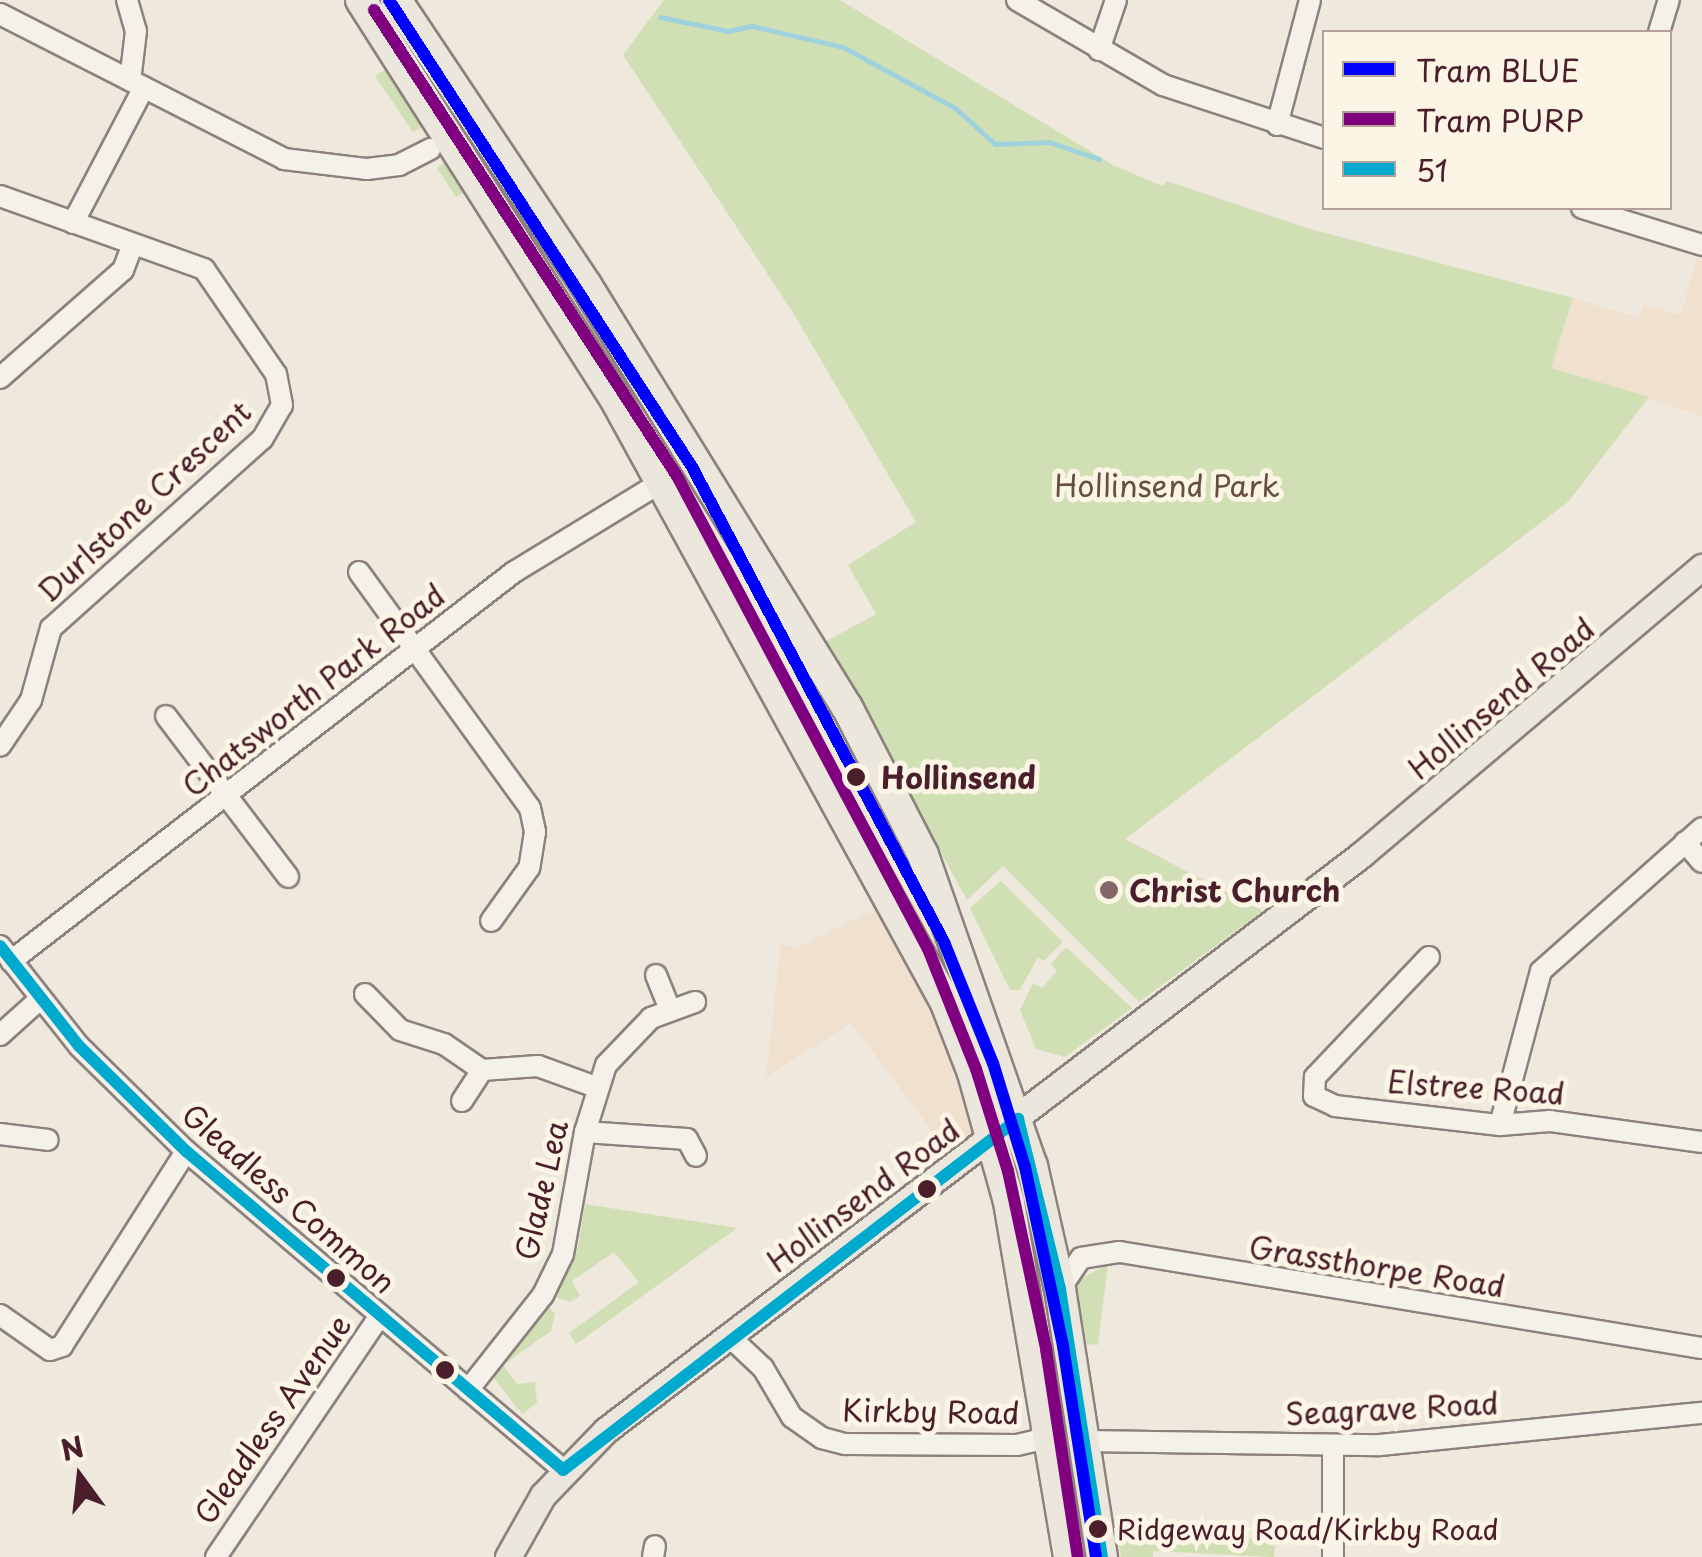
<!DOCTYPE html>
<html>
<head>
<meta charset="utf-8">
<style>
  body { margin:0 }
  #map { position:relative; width:1702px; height:1557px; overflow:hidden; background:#efe8dd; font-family:"Playpen Sans",sans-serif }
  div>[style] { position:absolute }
  .built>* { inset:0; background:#f0e0ce }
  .green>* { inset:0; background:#d1e0b4 }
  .stream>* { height:5px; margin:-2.5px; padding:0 2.5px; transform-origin:2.5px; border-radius:2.5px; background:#a0d2de }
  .roads { filter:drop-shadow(2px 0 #8d817e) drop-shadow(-2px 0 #8d817e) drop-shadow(0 2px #8d817e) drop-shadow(0 -2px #8d817e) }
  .minor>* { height:20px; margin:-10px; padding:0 10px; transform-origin:10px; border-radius:10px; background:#f4f0ea }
  .major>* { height:25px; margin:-12.5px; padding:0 12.5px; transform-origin:12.5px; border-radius:12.5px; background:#ece7dd }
  .highway>* { height:30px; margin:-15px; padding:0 15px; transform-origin:15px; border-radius:15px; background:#ece7dd }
  .bus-1>* { height:12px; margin:-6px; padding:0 6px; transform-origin:6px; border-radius:6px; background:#00a9ce }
  .tram-1>* { height:12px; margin:-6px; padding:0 6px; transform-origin:6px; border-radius:6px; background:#00f }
  .tram-2>* { height:12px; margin:-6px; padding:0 6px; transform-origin:6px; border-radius:6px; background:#800080 }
  .dots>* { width:28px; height:28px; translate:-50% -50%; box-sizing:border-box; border:5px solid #fcf5e5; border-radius:50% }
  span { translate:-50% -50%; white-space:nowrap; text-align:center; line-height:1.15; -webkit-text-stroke:10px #fcf5e5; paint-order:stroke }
  .bus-label { font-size:28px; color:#4a1f2b }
  .left { translate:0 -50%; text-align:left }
  .park-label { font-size:30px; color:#664e45 }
  .street-label { font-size:30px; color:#4a1f2b }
  .stop-label { font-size:30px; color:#4a1f2b; font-weight:700 }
  .poi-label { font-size:30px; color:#4a1f2b; font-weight:700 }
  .legend { position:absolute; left:1322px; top:30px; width:350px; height:180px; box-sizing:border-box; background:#fcf5e5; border:2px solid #b59f9b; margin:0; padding:12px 18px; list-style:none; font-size:30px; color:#4a1f2b }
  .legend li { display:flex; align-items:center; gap:20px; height:50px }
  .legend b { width:50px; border:2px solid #b59f9b }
  .north { position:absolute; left:30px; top:1427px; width:100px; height:100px; -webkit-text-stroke:8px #fcf5e5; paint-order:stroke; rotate:345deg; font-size:28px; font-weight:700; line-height:40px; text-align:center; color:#4a1f2b }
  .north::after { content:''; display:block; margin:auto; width:35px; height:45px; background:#4a1f2b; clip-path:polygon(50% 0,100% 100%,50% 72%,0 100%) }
</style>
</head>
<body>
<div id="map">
  <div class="built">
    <div style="clip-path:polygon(1697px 256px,1702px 261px,1702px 416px,1551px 368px,1573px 298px,1639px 318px,1644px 305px,1681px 315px)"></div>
    <div style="clip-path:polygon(915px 903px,975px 1032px,1006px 1128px,957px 1164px,851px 1023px,766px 1077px,781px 944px,796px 948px,886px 904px)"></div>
  </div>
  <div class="green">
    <div style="clip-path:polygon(664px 0,840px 0,1113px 165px,1162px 186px,1167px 181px,1310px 229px,1573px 298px,1551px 368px,1649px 397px,1568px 502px,1125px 839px,1263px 911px,1139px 1002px,1003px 866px,967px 900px,825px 642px,876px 614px,848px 565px,916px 522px,792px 311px,623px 55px)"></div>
    <div style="clip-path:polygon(391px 66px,471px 187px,456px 197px,437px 168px,446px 161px,423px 127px,413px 132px,375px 76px)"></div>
    <div style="clip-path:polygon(1001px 881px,1063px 942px,1044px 961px,1038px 957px,1020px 990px,1010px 990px,970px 908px)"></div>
    <div style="clip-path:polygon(1066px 947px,1132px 1008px,1065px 1057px,1036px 1049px,1020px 1010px,1033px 983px,1042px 988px,1057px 971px,1051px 964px)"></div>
    <div style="clip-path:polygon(585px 1204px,737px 1228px,576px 1344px,569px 1333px,639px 1282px,614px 1252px,572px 1281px,580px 1296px,570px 1302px,554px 1296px,578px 1246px)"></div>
    <div style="clip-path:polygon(1108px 1264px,1098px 1345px,1085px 1344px,1075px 1282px)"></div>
    <div style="clip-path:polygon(547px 1306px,555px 1313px,551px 1331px,503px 1365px,517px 1384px,535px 1382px,537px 1403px,522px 1414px,492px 1376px)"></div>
    <div style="clip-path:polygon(1202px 1524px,1275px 1546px,1274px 1557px,1153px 1551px,1153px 1557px,1121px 1557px,1115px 1526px)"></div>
  </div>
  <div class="stream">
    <div style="left:660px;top:17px;width:69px;rotate:11.6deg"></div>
    <div style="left:728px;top:31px;width:25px;rotate:-12deg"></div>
    <div style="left:752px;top:26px;width:93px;rotate:13deg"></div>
    <div style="left:843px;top:47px;width:128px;rotate:28.6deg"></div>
    <div style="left:955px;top:108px;width:54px;rotate:42deg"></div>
    <div style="left:995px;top:144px;width:54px;rotate:-2.1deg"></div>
    <div style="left:1049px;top:142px;width:53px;rotate:18.8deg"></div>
  </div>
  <div class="roads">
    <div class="minor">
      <div style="left:127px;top:0;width:32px;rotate:74deg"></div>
      <div style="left:136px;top:31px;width:50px;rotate:96.8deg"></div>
      <div style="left:1017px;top:0;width:169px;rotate:30.2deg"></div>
      <div style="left:1163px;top:85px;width:169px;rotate:18.2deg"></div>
      <div style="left:0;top:14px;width:319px;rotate:27deg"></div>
      <div style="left:284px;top:159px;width:84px;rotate:6.9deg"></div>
      <div style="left:367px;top:169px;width:32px;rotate:-7deg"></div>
      <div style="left:399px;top:165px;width:35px;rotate:-27deg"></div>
      <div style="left:1659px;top:32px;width:34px;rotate:-73deg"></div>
      <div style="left:1099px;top:50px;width:53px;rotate:-71.2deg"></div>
      <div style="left:1277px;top:125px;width:129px;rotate:-75.2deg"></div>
      <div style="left:0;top:196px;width:217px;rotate:19.7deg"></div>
      <div style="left:204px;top:269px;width:127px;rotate:55.6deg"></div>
      <div style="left:276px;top:374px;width:32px;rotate:79deg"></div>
      <div style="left:282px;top:405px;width:39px;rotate:120deg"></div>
      <div style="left:262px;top:439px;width:283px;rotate:138.1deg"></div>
      <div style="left:51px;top:628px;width:75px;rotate:105.5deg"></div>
      <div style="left:31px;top:700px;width:55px;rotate:124deg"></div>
      <div style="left:1582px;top:208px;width:126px;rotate:17.1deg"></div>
      <div style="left:73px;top:223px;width:153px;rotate:-62.4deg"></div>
      <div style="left:0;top:378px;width:164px;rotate:-41.3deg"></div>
      <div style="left:123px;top:270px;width:26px;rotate:-69deg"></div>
      <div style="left:359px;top:572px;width:291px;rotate:54.1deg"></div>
      <div style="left:530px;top:808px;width:25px;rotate:78deg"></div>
      <div style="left:535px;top:832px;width:36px;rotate:99deg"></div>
      <div style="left:529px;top:868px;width:65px;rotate:125.6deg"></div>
      <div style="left:166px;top:716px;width:202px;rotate:52.8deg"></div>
      <div style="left:1685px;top:842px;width:26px;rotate:50deg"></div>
      <div style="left:0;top:946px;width:127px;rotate:51.7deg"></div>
      <div style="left:79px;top:1046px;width:150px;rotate:44.5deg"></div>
      <div style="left:186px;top:1151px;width:494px;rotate:40.2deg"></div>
      <div style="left:1429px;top:957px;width:166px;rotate:133.5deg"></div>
      <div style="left:1315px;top:1077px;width:19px;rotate:93deg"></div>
      <div style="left:1314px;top:1096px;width:23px;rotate:25deg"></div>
      <div style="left:1335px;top:1106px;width:166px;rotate:6.6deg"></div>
      <div style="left:1500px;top:1125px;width:50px;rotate:-4.6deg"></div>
      <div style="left:1550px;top:1121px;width:153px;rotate:7.9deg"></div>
      <div style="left:11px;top:961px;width:636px;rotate:-37.72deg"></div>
      <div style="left:514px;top:572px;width:175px;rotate:-31.4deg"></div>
      <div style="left:656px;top:975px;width:37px;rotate:68deg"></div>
      <div style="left:365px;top:994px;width:50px;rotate:45.8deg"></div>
      <div style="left:400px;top:1030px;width:46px;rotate:17.7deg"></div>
      <div style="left:444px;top:1044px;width:46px;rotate:34.4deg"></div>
      <div style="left:482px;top:1070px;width:56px;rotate:-4.1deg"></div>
      <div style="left:538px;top:1066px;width:62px;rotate:19.9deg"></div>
      <div style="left:0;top:1035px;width:54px;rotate:-42deg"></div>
      <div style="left:462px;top:1101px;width:37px;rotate:-57deg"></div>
      <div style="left:1500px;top:1125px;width:159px;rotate:-75.1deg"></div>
      <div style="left:1541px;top:971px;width:215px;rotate:-41.6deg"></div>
      <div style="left:585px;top:1132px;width:102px;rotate:3.9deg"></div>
      <div style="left:687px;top:1139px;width:19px;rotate:62deg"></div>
      <div style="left:0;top:1134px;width:48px;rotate:7.1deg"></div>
      <div style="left:1060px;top:1289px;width:37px;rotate:-56deg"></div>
      <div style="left:1081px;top:1258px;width:39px;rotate:-9deg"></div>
      <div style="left:1120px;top:1252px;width:590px;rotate:9.37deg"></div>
      <div style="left:0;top:1315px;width:61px;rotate:35deg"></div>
      <div style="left:50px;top:1350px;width:13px;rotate:-18deg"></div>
      <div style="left:62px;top:1346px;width:231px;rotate:-57.5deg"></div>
      <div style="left:731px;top:1338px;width:44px;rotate:43.2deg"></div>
      <div style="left:763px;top:1368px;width:57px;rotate:59.4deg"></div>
      <div style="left:792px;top:1417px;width:37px;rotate:35deg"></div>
      <div style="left:822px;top:1438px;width:24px;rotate:15deg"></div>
      <div style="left:845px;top:1444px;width:172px;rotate:0.3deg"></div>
      <div style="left:1017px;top:1445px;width:22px;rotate:-13deg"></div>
      <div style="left:1038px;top:1440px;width:17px;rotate:-59deg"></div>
      <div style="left:468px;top:1390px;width:121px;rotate:-51.7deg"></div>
      <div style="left:543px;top:1295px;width:46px;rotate:-64deg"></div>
      <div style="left:563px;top:1254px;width:124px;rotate:-79.8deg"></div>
      <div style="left:585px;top:1132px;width:70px;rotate:-72.6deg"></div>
      <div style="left:606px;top:1065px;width:65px;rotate:-46.2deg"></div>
      <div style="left:651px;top:1018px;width:47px;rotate:-20deg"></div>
      <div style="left:1084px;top:1441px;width:296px;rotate:0.8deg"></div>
      <div style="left:1380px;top:1445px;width:324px;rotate:-5.7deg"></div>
      <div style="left:1333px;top:1446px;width:111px;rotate:90deg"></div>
      <div style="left:216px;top:1557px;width:292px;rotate:-55.8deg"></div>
      <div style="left:653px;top:1557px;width:11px;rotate:-80deg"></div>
    </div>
    <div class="major">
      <div style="left:508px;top:1557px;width:71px;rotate:-60.6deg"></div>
      <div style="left:543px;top:1495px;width:91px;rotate:-45.9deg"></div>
      <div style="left:606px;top:1430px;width:950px;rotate:-37.3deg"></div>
      <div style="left:1362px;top:854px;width:445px;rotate:-40.2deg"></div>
    </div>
    <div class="highway">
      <div style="left:361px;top:0;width:477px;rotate:57.5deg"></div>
      <div style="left:617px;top:402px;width:685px;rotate:61.3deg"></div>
      <div style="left:946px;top:1003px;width:75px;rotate:68.9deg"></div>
      <div style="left:973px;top:1073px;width:134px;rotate:74.4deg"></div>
      <div style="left:1009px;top:1202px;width:360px;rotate:80.4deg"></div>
      <div style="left:396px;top:0;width:343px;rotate:56.3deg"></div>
      <div style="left:586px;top:285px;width:496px;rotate:58.3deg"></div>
      <div style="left:847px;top:707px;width:166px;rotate:62.8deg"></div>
      <div style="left:923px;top:855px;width:330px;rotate:70.7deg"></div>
      <div style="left:1032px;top:1166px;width:126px;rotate:77.2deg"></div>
      <div style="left:1060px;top:1289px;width:271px;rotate:81.1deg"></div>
    </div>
  </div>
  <div class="bus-1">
    <div style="left:0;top:946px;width:127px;rotate:51.7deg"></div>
    <div style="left:79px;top:1046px;width:150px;rotate:44.5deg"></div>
    <div style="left:186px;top:1151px;width:494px;rotate:40.2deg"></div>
    <div style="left:563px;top:1470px;width:575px;rotate:-37.65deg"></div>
    <div style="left:1018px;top:1119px;width:175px;rotate:76.1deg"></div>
    <div style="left:1060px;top:1289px;width:271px;rotate:81.1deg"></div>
  </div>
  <div class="tram-1">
    <div style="left:389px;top:0;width:557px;rotate:57.02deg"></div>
    <div style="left:692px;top:467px;width:538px;rotate:62.05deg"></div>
    <div style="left:944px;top:942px;width:131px;rotate:68deg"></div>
    <div style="left:993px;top:1063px;width:109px;rotate:72.9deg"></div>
    <div style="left:1025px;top:1167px;width:183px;rotate:78deg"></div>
    <div style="left:1063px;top:1346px;width:214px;rotate:81.1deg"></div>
  </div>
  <div class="tram-2">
    <div style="left:374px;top:10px;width:556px;rotate:56.97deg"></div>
    <div style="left:677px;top:476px;width:535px;rotate:62.05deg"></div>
    <div style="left:928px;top:949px;width:129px;rotate:68.2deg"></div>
    <div style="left:976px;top:1069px;width:107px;rotate:72.6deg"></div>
    <div style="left:1008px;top:1171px;width:182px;rotate:77.9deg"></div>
    <div style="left:1046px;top:1349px;width:210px;rotate:81.3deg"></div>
  </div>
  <div class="dots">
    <div style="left:856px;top:777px;background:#4a1f2b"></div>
    <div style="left:1109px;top:890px;background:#846569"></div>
    <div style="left:927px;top:1189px;background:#4a1f2b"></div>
    <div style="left:336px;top:1278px;background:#4a1f2b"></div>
    <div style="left:445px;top:1370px;background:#4a1f2b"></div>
    <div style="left:1098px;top:1529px;background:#4a1f2b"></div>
  </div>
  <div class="bus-label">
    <span class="left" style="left:1117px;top:1529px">Ridgeway Road/Kirkby Road</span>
  </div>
  <div class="park-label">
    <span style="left:1167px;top:485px">Hollinsend Park</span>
  </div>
  <div class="street-label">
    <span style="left:144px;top:501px;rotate:-43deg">Durlstone Crescent</span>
    <span style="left:313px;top:690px;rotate:-38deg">Chatsworth Park Road</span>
    <span style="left:1501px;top:698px;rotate:-40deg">Hollinsend Road</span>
    <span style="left:1476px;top:1087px;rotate:4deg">Elstree Road</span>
    <span style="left:541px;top:1190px;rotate:-77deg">Glade Lea</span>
    <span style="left:863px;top:1195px;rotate:-37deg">Hollinsend Road</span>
    <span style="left:289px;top:1198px;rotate:41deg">Gleadless Common</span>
    <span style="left:1377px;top:1266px;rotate:9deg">Grassthorpe Road</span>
    <span style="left:1392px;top:1408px;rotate:-3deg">Seagrave Road</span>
    <span style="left:931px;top:1411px;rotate:1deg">Kirkby Road</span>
    <span style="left:272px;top:1419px;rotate:-55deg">Gleadless Avenue</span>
  </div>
  <div class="stop-label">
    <span class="left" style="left:881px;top:777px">Hollinsend</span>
  </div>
  <div class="poi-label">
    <span class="left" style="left:1129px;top:890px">Christ Church</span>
  </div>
  <ul class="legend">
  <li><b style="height:12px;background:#00f"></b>Tram BLUE</li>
  <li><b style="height:12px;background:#800080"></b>Tram PURP</li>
  <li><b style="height:12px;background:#00a9ce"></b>51</li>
  </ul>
  <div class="north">N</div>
</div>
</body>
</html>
